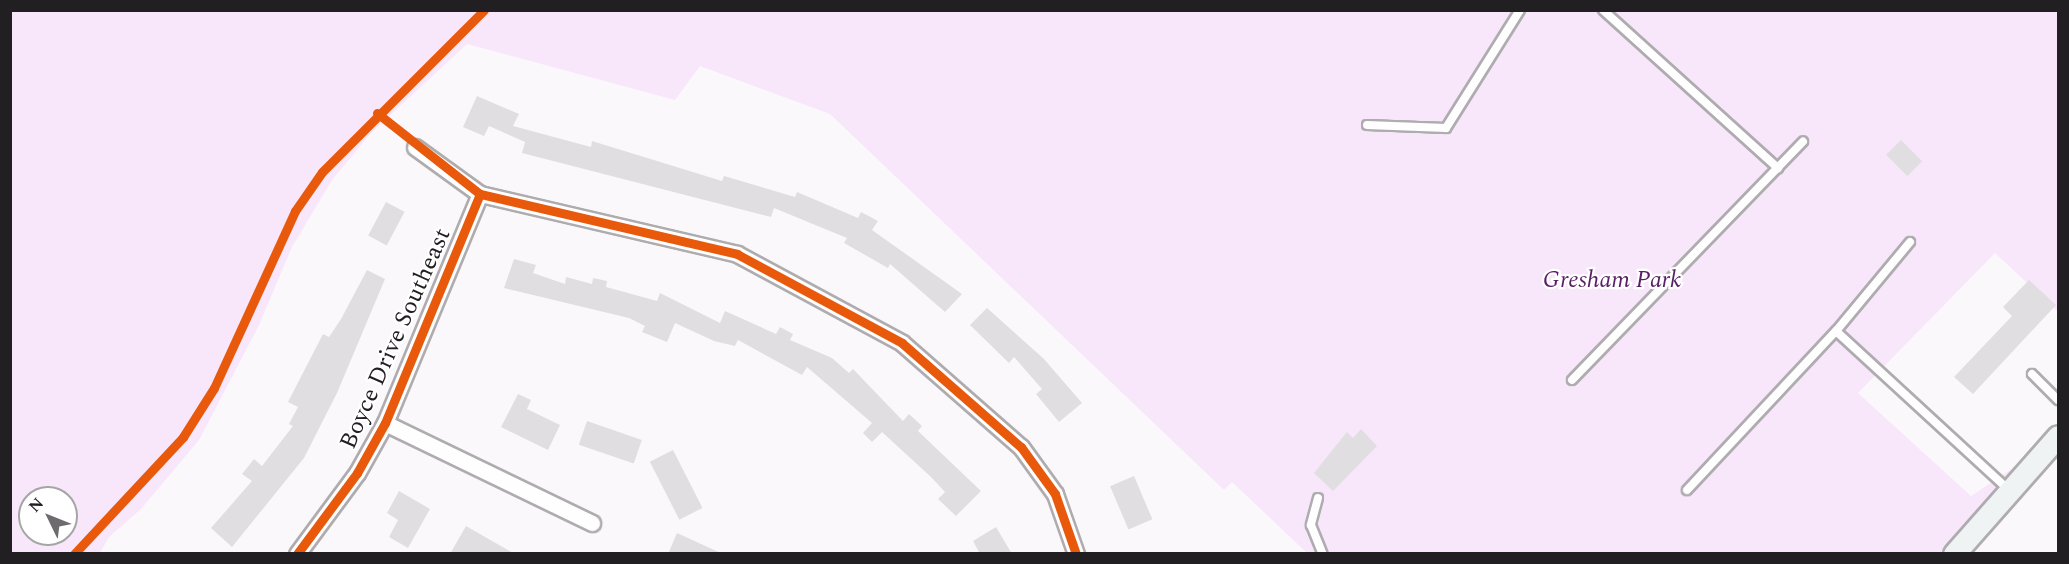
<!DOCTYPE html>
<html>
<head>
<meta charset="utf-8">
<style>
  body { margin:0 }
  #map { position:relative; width:2069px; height:564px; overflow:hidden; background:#fbf8fc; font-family:Spectral,serif }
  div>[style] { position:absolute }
  .green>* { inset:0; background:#f8e6fb }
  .building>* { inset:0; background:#e0dee0; transform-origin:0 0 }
  .roads { filter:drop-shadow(2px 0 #afacaf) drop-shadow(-2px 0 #afacaf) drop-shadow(0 2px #afacaf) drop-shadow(0 -2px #afacaf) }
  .lane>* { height:8px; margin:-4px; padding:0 4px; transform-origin:4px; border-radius:4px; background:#fefeff }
  .street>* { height:15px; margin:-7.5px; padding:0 7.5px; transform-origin:7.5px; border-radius:7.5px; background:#fefeff }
  .secondary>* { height:21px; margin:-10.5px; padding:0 10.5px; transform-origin:10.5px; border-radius:10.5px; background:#eff3f3 }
  .cycleway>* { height:9px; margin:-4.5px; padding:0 4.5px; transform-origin:4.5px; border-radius:4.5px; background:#e8590c }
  span { translate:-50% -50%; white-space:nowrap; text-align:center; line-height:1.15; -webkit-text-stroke:4.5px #fff; paint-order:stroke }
  .park-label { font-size:24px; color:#581f65; font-style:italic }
  .street-label { font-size:24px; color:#211f21 }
  .frame { position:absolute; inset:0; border:12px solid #211f21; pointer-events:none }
  .north { position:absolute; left:18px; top:486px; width:60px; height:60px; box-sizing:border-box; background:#fff; border:2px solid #a6a5a6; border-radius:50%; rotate:313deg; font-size:16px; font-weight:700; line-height:24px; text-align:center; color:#211f21 }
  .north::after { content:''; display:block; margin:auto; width:21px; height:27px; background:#6d6b6e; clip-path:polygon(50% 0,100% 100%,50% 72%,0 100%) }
</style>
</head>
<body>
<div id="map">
  <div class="green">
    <div style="clip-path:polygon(evenodd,10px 11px,2058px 11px,2058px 312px,1995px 253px,1858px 393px,1971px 496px,2031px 456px,1950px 553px,1307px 553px,1232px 482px,1224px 490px,830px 114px,700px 66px,675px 100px,467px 44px,371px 133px,332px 180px,292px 247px,259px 325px,199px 440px,141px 509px,109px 537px,100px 553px,11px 553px,10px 11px,30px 498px,66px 498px,66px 534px,30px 534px,30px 498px)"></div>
  </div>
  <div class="building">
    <div style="clip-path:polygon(477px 96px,519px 114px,513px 126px,591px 147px,592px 141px,722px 181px,724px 176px,795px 197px,797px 192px,858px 218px,861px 212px,878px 221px,872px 230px,962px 294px,945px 312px,890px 264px,888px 268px,844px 243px,847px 238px,774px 208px,771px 217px,522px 153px,525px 142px,489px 126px,484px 136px,463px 127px)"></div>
    <div style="left:1901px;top:140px;width:30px;height:21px;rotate:45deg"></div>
    <div style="left:386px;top:202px;width:21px;height:38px;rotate:28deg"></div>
    <div style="clip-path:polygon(514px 259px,536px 265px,533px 273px,565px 284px,566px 277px,592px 284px,593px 278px,607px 281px,606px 287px,657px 301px,660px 293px,720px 323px,725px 311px,776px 334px,780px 327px,793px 334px,790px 340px,832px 358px,849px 373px,853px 369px,903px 421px,909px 414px,922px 426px,918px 431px,981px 491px,956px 516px,938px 499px,945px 492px,931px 477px,882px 432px,872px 442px,863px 433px,872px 423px,807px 367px,802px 375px,738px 340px,735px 346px,714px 341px,675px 323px,667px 342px,642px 332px,645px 326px,629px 318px,504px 288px)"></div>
    <div style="clip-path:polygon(367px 270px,385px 279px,337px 393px,304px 458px,232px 547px,211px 528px,252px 481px,242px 474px,254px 459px,262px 466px,293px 426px,289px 424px,298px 407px,288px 402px,323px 334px,329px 337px,341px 319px)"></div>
    <div style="clip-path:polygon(2029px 280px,2056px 305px,1973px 394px,1954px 377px,2012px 316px,2003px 307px)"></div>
    <div style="clip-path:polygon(987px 308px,1044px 359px,1082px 403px,1059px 422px,1036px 394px,1042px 389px,1014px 357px,1009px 363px,970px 325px)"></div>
    <div style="clip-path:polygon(518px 394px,531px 400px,527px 409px,560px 425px,548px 450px,501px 427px)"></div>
    <div style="left:587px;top:421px;width:58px;height:25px;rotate:19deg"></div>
    <div style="clip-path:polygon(1361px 429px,1377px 446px,1333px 491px,1314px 473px,1347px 432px,1353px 438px)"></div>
    <div style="left:673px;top:450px;width:65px;height:26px;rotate:63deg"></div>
    <div style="left:1134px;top:476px;width:47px;height:26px;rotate:67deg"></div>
    <div style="clip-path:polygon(399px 491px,430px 509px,408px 548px,389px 537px,398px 520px,387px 513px)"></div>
    <div style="clip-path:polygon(466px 526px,515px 554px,450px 554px)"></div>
    <div style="clip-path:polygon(996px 527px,1012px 554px,980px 554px,973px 541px)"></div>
    <div style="clip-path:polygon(677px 533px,723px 554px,668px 554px)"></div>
  </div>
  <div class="roads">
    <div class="lane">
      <div style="left:1603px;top:10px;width:236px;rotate:42.1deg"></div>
      <div style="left:1367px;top:125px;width:79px;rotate:2.2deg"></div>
      <div style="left:1446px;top:128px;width:139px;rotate:-57.9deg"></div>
      <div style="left:1910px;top:242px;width:116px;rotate:129.7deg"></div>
      <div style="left:1836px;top:331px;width:234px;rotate:42.6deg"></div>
      <div style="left:2032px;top:374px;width:37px;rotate:45deg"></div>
      <div style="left:1572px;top:380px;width:332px;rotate:-45.9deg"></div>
      <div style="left:1687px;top:490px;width:218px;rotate:-46.9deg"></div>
      <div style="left:1318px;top:498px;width:28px;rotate:105deg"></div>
      <div style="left:1311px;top:525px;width:31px;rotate:68deg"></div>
    </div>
    <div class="street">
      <div style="left:415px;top:147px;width:80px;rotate:35.9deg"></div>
      <div style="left:480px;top:194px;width:264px;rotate:13.1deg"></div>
      <div style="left:737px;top:254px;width:187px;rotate:28.3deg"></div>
      <div style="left:902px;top:343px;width:158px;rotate:41.2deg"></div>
      <div style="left:1021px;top:447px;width:58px;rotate:54.1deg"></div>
      <div style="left:1055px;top:494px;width:64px;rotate:70.7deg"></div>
      <div style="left:385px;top:423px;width:230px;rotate:25.8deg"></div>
      <div style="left:297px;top:554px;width:101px;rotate:-53.5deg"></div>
      <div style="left:357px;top:473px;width:57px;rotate:-60.8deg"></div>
      <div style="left:385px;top:423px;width:248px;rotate:-67.5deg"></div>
    </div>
    <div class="secondary">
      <div style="left:1954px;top:554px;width:157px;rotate:-48.6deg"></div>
    </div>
  </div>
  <div class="cycleway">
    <div style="left:377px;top:113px;width:131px;rotate:38.2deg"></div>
    <div style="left:480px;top:194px;width:264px;rotate:13.1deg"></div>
    <div style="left:737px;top:254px;width:187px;rotate:28.3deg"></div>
    <div style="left:902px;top:343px;width:158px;rotate:41.2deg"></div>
    <div style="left:1021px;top:447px;width:58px;rotate:54.1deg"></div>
    <div style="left:1055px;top:494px;width:64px;rotate:70.7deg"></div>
    <div style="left:74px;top:554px;width:160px;rotate:-47deg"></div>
    <div style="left:183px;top:437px;width:58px;rotate:-57.7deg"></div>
    <div style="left:214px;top:388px;width:195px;rotate:-65.4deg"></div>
    <div style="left:295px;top:211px;width:47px;rotate:-55.3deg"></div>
    <div style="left:322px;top:172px;width:229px;rotate:-45deg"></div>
    <div style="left:297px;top:554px;width:101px;rotate:-53.5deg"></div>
    <div style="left:357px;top:473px;width:57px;rotate:-60.8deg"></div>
    <div style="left:385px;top:423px;width:248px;rotate:-67.5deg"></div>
  </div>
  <div class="park-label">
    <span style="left:1612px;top:281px">Gresham Park</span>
  </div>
  <div class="street-label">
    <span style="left:396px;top:339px;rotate:-66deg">Boyce Drive Southeast</span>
  </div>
  <div class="frame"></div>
  <div class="north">N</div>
</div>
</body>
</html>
